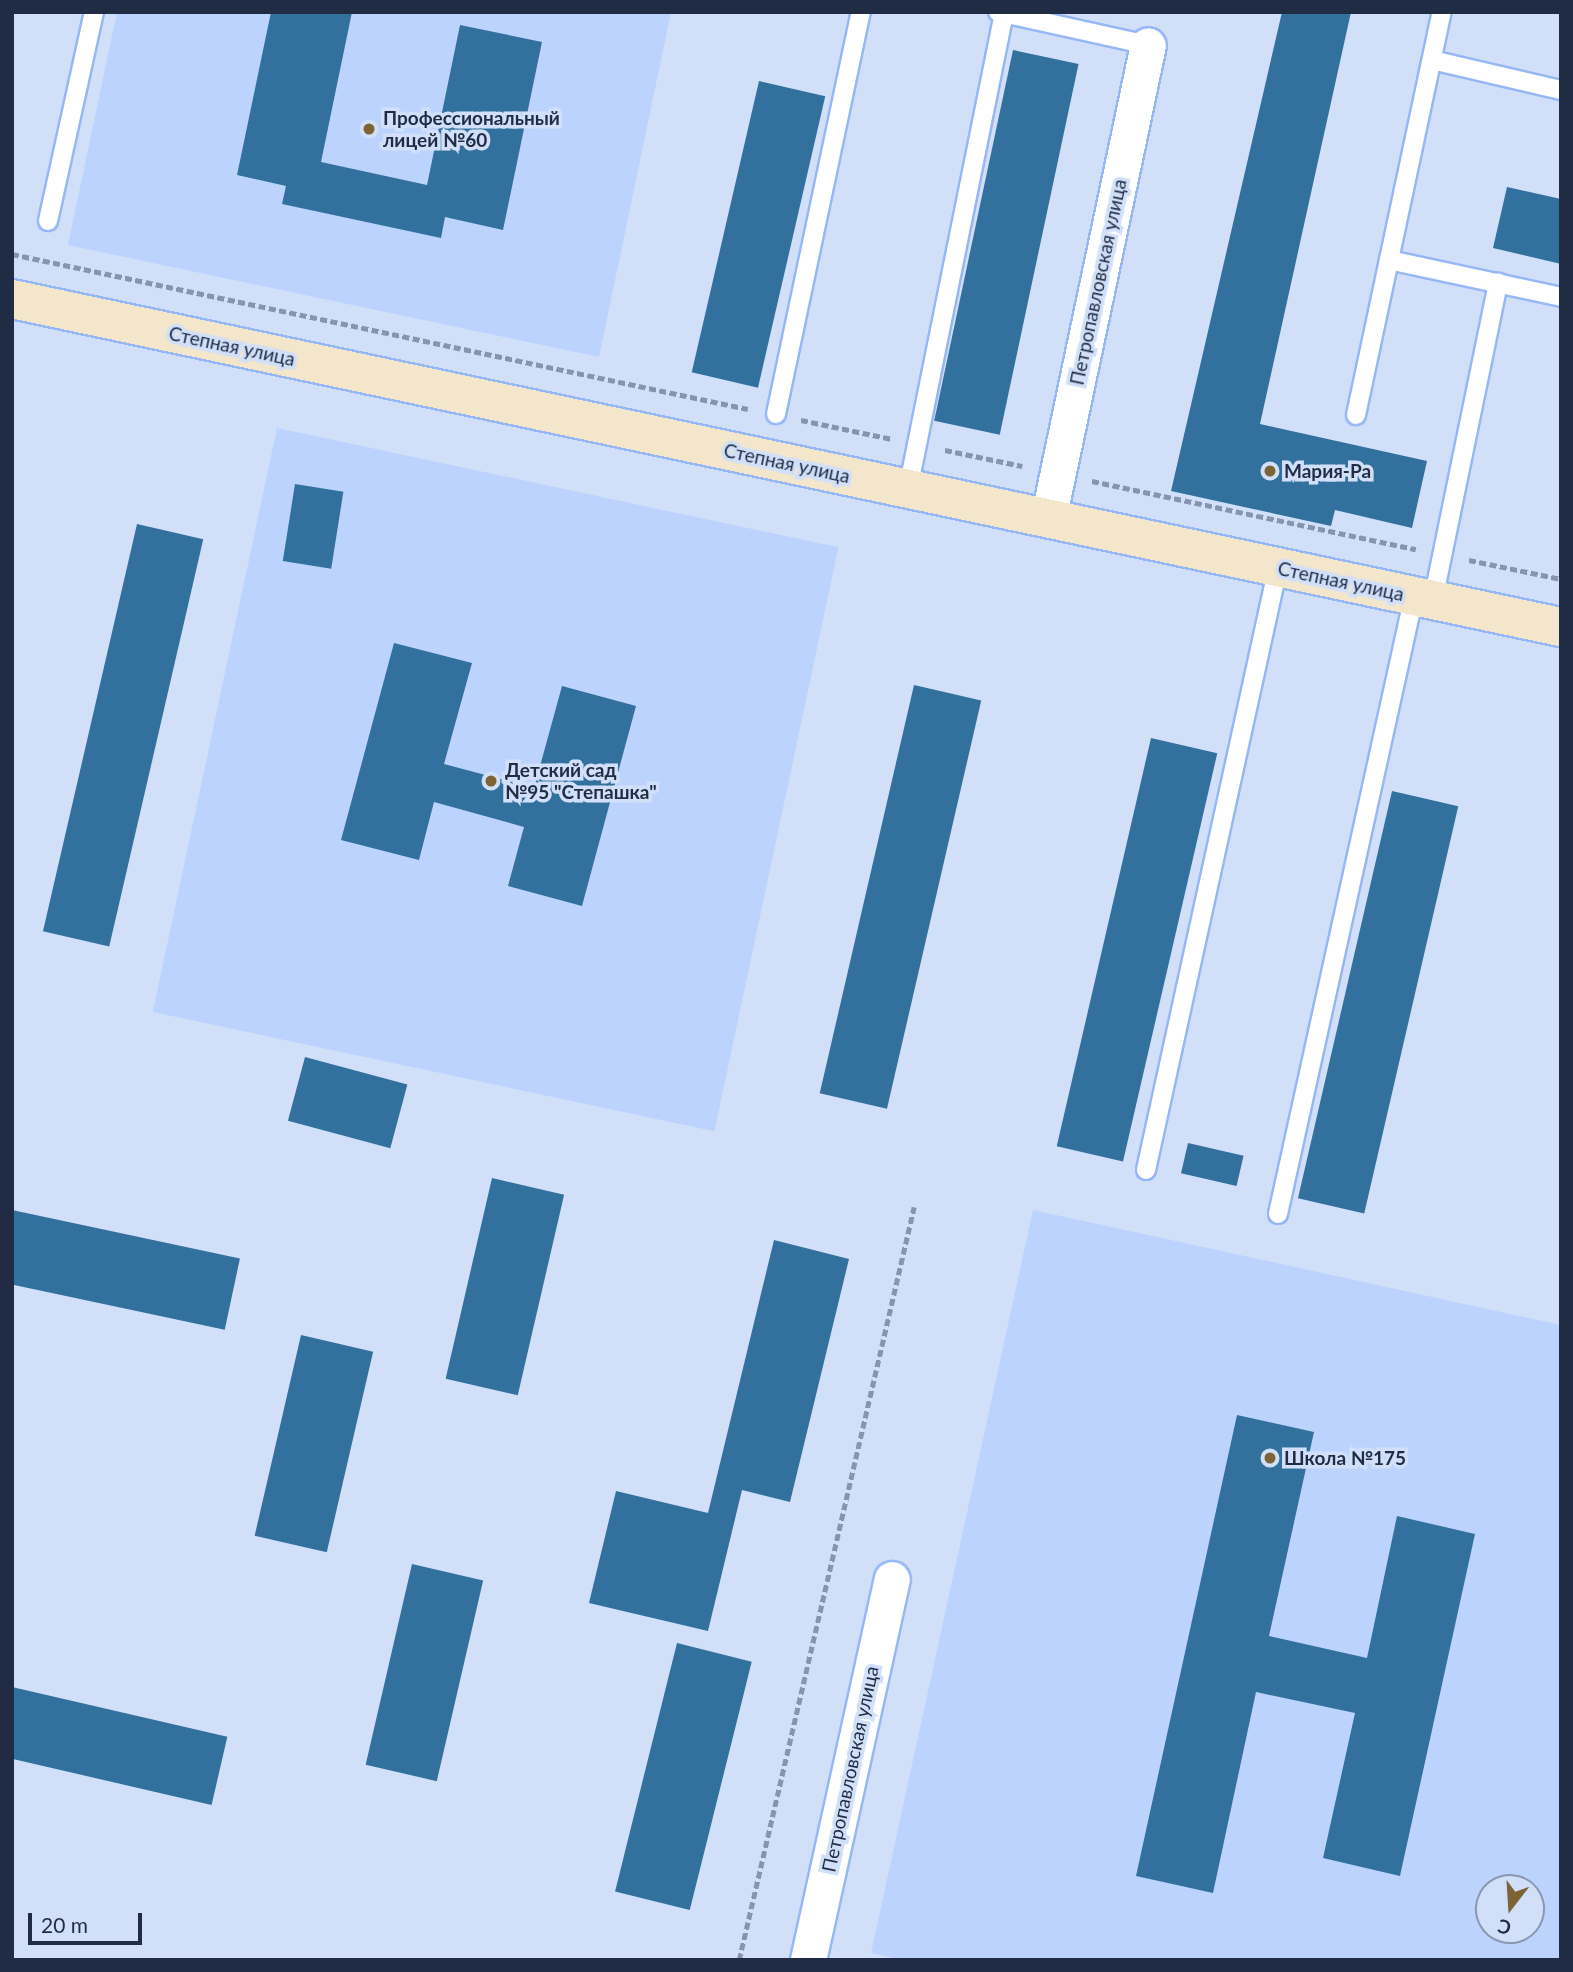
<!DOCTYPE html>
<html>
<head>
<meta charset="utf-8">
<style>
  body { margin:0 }
  #map { position:relative; width:1573px; height:1972px; overflow:hidden; background:#d1dff9; font-family:Lato,sans-serif }
  div>[style] { position:absolute }
  .built>* { inset:0; background:#bcd3fd; transform-origin:0 0 }
  .building>* { inset:0; background:#32719e; transform-origin:0 0 }
  .path>* { height:4.5px; margin-top:-2.25px; transform-origin:0; background:repeating-linear-gradient(90deg,#8694ad 0 7px,transparent 0 10.5px) }
  .roads { filter:drop-shadow(2px 0 #96b7f5) drop-shadow(-2px 0 #96b7f5) drop-shadow(0 2px #96b7f5) drop-shadow(0 -2px #96b7f5) }
  .lane>* { height:18px; margin:-9px; padding:0 9px; transform-origin:9px; border-radius:9px; background:#fff }
  .street>* { height:35px; margin:-17.5px; padding:0 17.5px; transform-origin:17.5px; border-radius:17.5px; background:#fff }
  .secondary>* { height:38px; margin:-19px; padding:0 19px; transform-origin:19px; border-radius:19px; background:#f3e6ca }
  .dots>* { width:19px; height:19px; translate:-50% -50%; box-sizing:border-box; border:4px solid #d1dff9; border-radius:50% }
  span { translate:-50% -50%; white-space:nowrap; text-align:center; line-height:1.15; -webkit-text-stroke:7px #d1dff9; paint-order:stroke }
  .poi-label { font-size:19px; color:#1f2c44; font-weight:700 }
  .left { translate:0 -50%; text-align:left }
  .street-label { font-size:19px; color:#1f2c44 }
  .frame { position:absolute; inset:0; border:14px solid #1f2c44; pointer-events:none }
  .north { position:absolute; left:1475px; top:1874px; width:70px; height:70px; box-sizing:border-box; background:#d1dff9; border:2px solid #8a97b1; border-radius:50%; rotate:197deg; font-size:19px; font-weight:700; line-height:28px; text-align:center; color:#1f2c44 }
  .north::after { content:''; display:block; margin:auto; width:24px; height:32px; background:#7c6434; clip-path:polygon(50% 0,100% 100%,50% 72%,0 100%) }
  .scale { position:absolute; left:28px; top:1913px; width:114px; height:32px; box-sizing:border-box; border:4px solid #1f2c44; border-top:0; padding-left:9px; font-size:21px; line-height:24px; white-space:nowrap; color:#1f2c44; -webkit-text-stroke:5px #d1dff9; paint-order:stroke }
</style>
</head>
<body>
<div id="map">
  <div class="built">
    <div style="clip-path:polygon(117px 12px,671px 12px,599px 357px,68px 245px)"></div>
    <div style="left:277px;top:428px;width:574px;height:597px;rotate:12deg"></div>
    <div style="clip-path:polygon(evenodd,1033px 1210px,1561px 1325px,1561px 1960px,904px 1960px,871px 1953px,1033px 1210px,1489px 1888px,1531px 1888px,1531px 1930px,1489px 1930px,1489px 1888px)"></div>
  </div>
  <div class="building">
    <div style="clip-path:polygon(271px 12px,352px 12px,321px 162px,427px 185px,460px 25px,542px 42px,503px 230px,445px 217px,441px 238px,282px 204px,286px 186px,237px 175px)"></div>
    <div style="clip-path:polygon(1282px 12px,1351px 12px,1260px 424px,1427px 461px,1412px 528px,1335px 510px,1331px 526px,1171px 491px)"></div>
    <div style="left:1013px;top:50px;width:67px;height:379px;rotate:12deg"></div>
    <div style="left:759px;top:81px;width:68px;height:299px;rotate:13deg"></div>
    <div style="clip-path:polygon(1507px 187px,1561px 199px,1561px 264px,1493px 248px)"></div>
    <div style="left:295px;top:484px;width:49px;height:78px;rotate:9deg"></div>
    <div style="left:137px;top:524px;width:68px;height:418px;rotate:13deg"></div>
    <div style="clip-path:polygon(394px 643px,472px 663px,444px 764px,534px 788px,562px 686px,636px 706px,582px 906px,508px 886px,524px 827px,434px 802px,419px 860px,341px 840px)"></div>
    <div style="left:914px;top:685px;width:69px;height:419px;rotate:13deg"></div>
    <div style="left:1151px;top:738px;width:68px;height:419px;rotate:13deg"></div>
    <div style="left:1392px;top:791px;width:68px;height:418px;rotate:13deg"></div>
    <div style="left:305px;top:1057px;width:106px;height:66px;rotate:15deg"></div>
    <div style="left:1188px;top:1143px;width:57px;height:31px;rotate:13deg"></div>
    <div style="left:492px;top:1178px;width:74px;height:206px;rotate:13deg"></div>
    <div style="left:12px;top:1210px;width:233px;height:73px;rotate:12deg"></div>
    <div style="clip-path:polygon(774px 1240px,849px 1259px,790px 1502px,742px 1490px,708px 1631px,589px 1603px,616px 1491px,708px 1513px)"></div>
    <div style="left:301px;top:1335px;width:74px;height:206px;rotate:13deg"></div>
    <div style="clip-path:polygon(1237px 1415px,1314px 1432px,1269px 1636px,1367px 1658px,1397px 1516px,1475px 1534px,1400px 1876px,1323px 1858px,1355px 1713px,1256px 1692px,1213px 1893px,1136px 1876px)"></div>
    <div style="left:412px;top:1564px;width:73px;height:206px;rotate:13deg"></div>
    <div style="left:677px;top:1643px;width:77px;height:256px;rotate:14deg"></div>
    <div style="left:12px;top:1687px;width:221px;height:70px;rotate:13deg"></div>
  </div>
  <div class="path">
    <div style="left:12px;top:254px;width:752px;rotate:11.89deg"></div>
    <div style="left:801px;top:420px;width:93px;rotate:11.8deg"></div>
    <div style="left:945px;top:450px;width:79px;rotate:11.7deg"></div>
    <div style="left:1092px;top:481px;width:331px;rotate:11.9deg"></div>
    <div style="left:1469px;top:560px;width:94px;rotate:11.7deg"></div>
    <div style="left:739px;top:1960px;width:773px;rotate:-76.92deg"></div>
  </div>
  <div class="roads">
    <div class="lane">
      <div style="left:998px;top:12px;width:154px;rotate:12.4deg"></div>
      <div style="left:1432px;top:60px;width:132px;rotate:13.1deg"></div>
      <div style="left:48px;top:221px;width:214px;rotate:-77.6deg"></div>
      <div style="left:1389px;top:260px;width:176px;rotate:12.1deg"></div>
      <div style="left:776px;top:414px;width:411px;rotate:-78.1deg"></div>
      <div style="left:1356px;top:415px;width:412px;rotate:-78deg"></div>
      <div style="left:908px;top:489px;width:485px;rotate:-78.6deg"></div>
      <div style="left:1433px;top:600px;width:324px;rotate:-78.4deg"></div>
      <div style="left:1146px;top:1170px;width:617px;rotate:-77.65deg"></div>
      <div style="left:1278px;top:1214px;width:633px;rotate:-77.59deg"></div>
    </div>
    <div class="street">
      <div style="left:1048px;top:519px;width:484px;rotate:-78.1deg"></div>
      <div style="left:808px;top:1960px;width:390px;rotate:-77.6deg"></div>
    </div>
    <div class="secondary">
      <div style="left:12px;top:299px;width:1583px;rotate:11.96deg"></div>
    </div>
  </div>
  <div class="dots">
    <div style="left:369px;top:129px;background:#7c6434"></div>
    <div style="left:1270px;top:471px;background:#7c6434"></div>
    <div style="left:491px;top:781px;background:#7c6434"></div>
    <div style="left:1270px;top:1458px;background:#7c6434"></div>
  </div>
  <div class="poi-label">
    <span class="left" style="left:383px;top:129px">Профессиональный<br>лицей №60</span>
    <span class="left" style="left:1284px;top:471px">Мария-Ра</span>
    <span class="left" style="left:505px;top:781px">Детский сад<br>№95 "Степашка"</span>
    <span class="left" style="left:1284px;top:1458px">Школа №175</span>
  </div>
  <div class="street-label">
    <span style="left:1098px;top:282px;rotate:-78deg">Петропавловская улица</span>
    <span style="left:232px;top:346px;rotate:12deg">Степная улица</span>
    <span style="left:787px;top:463px;rotate:12deg">Степная улица</span>
    <span style="left:1341px;top:581px;rotate:12deg">Степная улица</span>
    <span style="left:850px;top:1769px;rotate:-78deg">Петропавловская улица</span>
  </div>
  <div class="frame"></div>
  <div class="north">С</div>
  <div class="scale">20 m</div>
</div>
</body>
</html>
